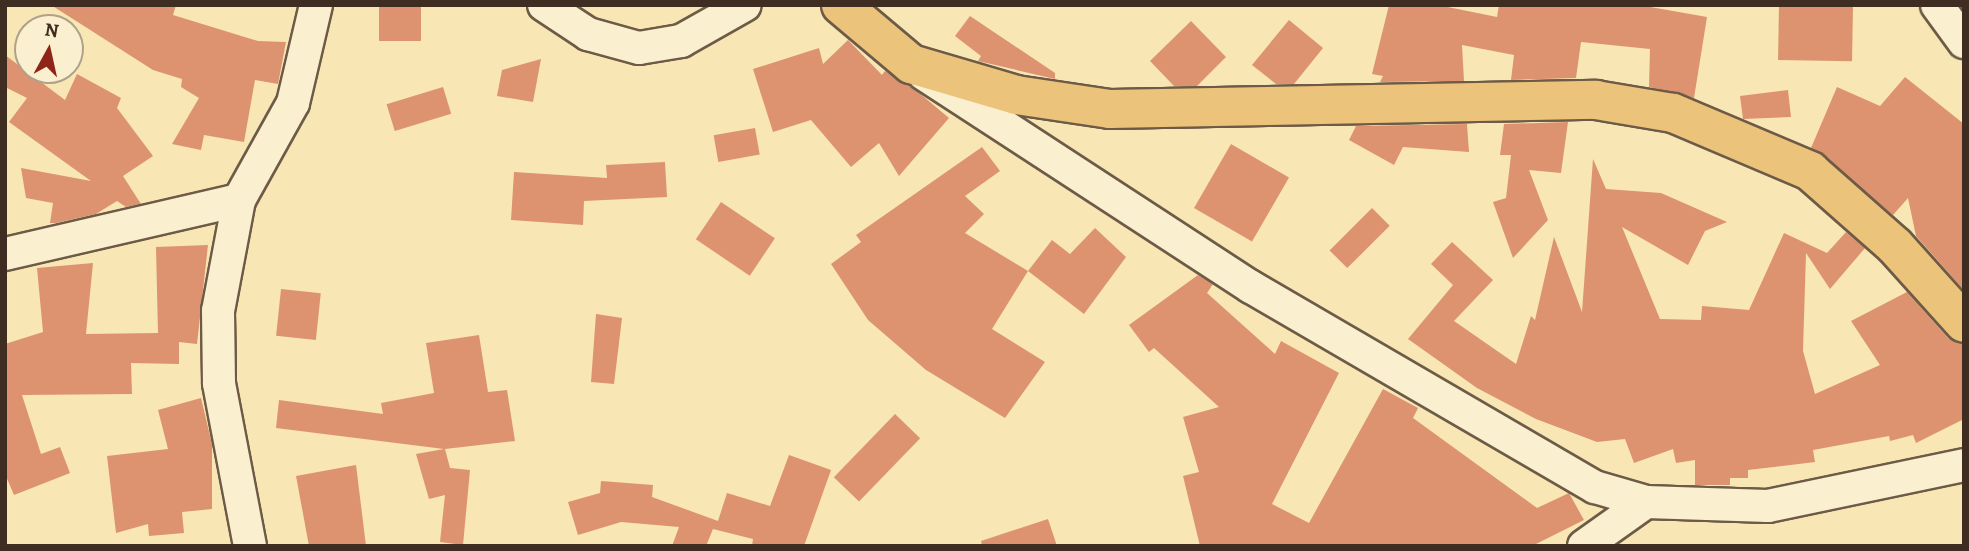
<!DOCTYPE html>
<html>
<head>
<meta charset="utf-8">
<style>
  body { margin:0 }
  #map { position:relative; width:1969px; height:551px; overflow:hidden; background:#f8e6b5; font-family:Alegreya,serif }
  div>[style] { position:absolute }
  .building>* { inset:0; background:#dd936f; transform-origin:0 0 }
  .roads { filter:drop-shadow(2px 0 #6d5b47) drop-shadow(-2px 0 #6d5b47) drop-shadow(0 2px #6d5b47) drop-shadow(0 -2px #6d5b47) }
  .minor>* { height:32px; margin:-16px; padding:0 16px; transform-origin:16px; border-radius:16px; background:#faefcf }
  .major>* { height:38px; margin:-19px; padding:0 19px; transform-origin:19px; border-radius:19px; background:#ecc37a }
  span { translate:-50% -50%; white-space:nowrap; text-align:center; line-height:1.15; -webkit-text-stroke:6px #faefcf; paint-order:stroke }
  .frame { position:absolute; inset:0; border:7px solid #3f2d22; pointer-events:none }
  .north { position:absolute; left:14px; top:14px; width:70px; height:70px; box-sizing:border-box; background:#faefcf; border:2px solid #afa18a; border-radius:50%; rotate:8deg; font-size:19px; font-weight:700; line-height:28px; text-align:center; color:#3f2d22 }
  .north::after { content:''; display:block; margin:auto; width:24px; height:32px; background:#8f2418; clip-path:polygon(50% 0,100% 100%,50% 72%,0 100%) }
</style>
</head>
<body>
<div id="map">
  <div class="building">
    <div style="clip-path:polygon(51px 5px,176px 5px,173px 15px,258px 41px,286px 42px,278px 84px,255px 80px,244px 142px,204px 135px,201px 150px,172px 144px,199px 98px,181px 87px,182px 79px,153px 70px)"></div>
    <div style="left:379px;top:5px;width:42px;height:36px"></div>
    <div style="clip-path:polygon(1389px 5px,1438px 5px,1497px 17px,1499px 5px,1639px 5px,1707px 17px,1694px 98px,1649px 87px,1650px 49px,1581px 42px,1576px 78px,1511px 80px,1514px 55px,1462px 45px,1464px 81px,1380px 82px,1383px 76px,1372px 74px)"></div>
    <div style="left:1779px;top:5px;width:74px;height:55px;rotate:1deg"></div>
    <div style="clip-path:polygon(970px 16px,1055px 73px,1055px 79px,978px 61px,981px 56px,955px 36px)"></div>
    <div style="clip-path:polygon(1289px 20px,1323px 48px,1294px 84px,1276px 84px,1252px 65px)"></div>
    <div style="clip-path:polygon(1191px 21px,1226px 57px,1197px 86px,1174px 86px,1150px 61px)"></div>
    <div style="clip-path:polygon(848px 40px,882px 75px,885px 71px,912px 87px,949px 118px,899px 176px,879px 143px,851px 167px,811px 120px,773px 132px,753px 69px,819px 48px,823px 64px)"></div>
    <div style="clip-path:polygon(5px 55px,65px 100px,77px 74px,121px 98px,117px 108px,153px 156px,123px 176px,141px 204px,126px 207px,117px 201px,96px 214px,56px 223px,50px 223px,53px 203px,26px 198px,21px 168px,91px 181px,9px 122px,27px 98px,5px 87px)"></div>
    <div style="clip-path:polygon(541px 59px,533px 102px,497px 96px,502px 70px)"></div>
    <div style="clip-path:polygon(1905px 77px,1964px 124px,1962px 288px,1916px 236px,1908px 198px,1893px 215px,1811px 148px,1837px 87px,1880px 106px)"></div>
    <div style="left:443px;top:87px;width:28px;height:59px;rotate:73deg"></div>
    <div style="clip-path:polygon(1788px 90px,1791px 117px,1743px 119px,1740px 96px)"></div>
    <div style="clip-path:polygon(1568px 122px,1561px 173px,1529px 170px,1548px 220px,1513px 258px,1493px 202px,1506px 198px,1511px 155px,1500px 155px,1504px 124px)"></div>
    <div style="clip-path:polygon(1467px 124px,1469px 152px,1403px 147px,1394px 165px,1349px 140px,1356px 126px)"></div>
    <div style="left:755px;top:128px;width:27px;height:42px;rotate:80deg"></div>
    <div style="left:1231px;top:144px;width:67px;height:74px;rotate:30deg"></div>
    <div style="clip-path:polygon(982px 147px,1000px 171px,965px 196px,984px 214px,965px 233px,1028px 271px,992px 329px,1045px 362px,1005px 418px,926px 370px,868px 320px,831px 264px,861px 242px,856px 235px)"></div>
    <div style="clip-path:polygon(1593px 159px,1606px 189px,1661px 193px,1727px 222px,1705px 231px,1688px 265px,1622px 227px,1660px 319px,1701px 320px,1702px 306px,1749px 310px,1784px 233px,1827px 253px,1846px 232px,1865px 248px,1830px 289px,1806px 253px,1803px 351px,1815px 394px,1880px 365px,1851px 321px,1907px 292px,1948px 338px,1964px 344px,1964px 419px,1916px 443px,1913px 435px,1890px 441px,1889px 436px,1813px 450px,1815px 462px,1748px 470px,1748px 478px,1730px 478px,1730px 485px,1695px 485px,1695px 460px,1676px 463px,1673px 449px,1634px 463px,1625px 439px,1597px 442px,1536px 419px,1477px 388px,1408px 339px,1453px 285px,1431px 264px,1452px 242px,1493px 280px,1454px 321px,1516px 364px,1531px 316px,1535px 320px,1554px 237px,1582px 312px)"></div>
    <div style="clip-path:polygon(665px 162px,667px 197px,584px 201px,583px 225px,511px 220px,514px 172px,607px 178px,606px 165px)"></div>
    <div style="left:721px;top:202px;width:65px;height:45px;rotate:34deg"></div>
    <div style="left:1372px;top:208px;width:25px;height:60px;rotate:45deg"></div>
    <div style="clip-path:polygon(1095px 228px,1126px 257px,1084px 314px,1028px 271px,1052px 240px,1070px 254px)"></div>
    <div style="clip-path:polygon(208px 245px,197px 344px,179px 342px,179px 364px,131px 363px,132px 394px,22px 395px,41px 454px,60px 447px,70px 473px,14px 495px,5px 474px,5px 344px,43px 332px,37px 268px,93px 263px,86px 334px,158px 333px,156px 247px)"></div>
    <div style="clip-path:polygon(1198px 275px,1213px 284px,1207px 293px,1275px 354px,1281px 341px,1339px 373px,1272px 504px,1309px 523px,1383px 389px,1418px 408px,1413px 418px,1537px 508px,1569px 493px,1584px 520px,1532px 546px,1200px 546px,1183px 476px,1199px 472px,1183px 417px,1219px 407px,1154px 348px,1149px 352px,1129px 325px)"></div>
    <div style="left:281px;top:289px;width:40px;height:47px;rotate:6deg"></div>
    <div style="clip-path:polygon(596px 314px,622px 318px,614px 384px,591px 382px)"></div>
    <div style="clip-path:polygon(479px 335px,488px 392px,507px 390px,515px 441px,445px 449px,450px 468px,470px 470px,463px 545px,440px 542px,445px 495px,429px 499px,416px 454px,444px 449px,276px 428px,279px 400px,383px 414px,381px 403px,434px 393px,426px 343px)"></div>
    <div style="clip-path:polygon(201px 398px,212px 444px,212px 509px,182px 512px,184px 533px,149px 536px,148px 524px,116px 533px,107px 456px,168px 449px,158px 410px)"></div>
    <div style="left:895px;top:414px;width:35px;height:88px;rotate:44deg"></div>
    <div style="clip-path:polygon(789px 455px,831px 470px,804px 546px,752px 546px,753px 539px,713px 529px,706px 546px,672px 546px,679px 527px,621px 522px,578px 535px,568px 502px,600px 493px,601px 481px,653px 485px,652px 497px,718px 521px,727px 493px,770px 506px)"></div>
    <div style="clip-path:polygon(356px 465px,366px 546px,309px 546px,296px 476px)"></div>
    <div style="clip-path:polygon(1048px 519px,1057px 546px,982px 546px,981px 541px)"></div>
  </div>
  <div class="roads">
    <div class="minor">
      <div style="left:544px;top:5px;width:53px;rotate:33.4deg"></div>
      <div style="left:588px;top:34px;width:53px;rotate:15.4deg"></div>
      <div style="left:639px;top:48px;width:43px;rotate:-9.5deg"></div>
      <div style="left:681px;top:41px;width:73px;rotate:-29.4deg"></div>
      <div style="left:1937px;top:5px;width:46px;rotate:53.9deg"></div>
      <div style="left:924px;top:74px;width:390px;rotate:33.1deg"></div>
      <div style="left:1251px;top:287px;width:398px;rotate:30.2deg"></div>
      <div style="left:1595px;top:487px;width:53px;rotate:16.4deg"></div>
      <div style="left:1646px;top:502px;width:122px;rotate:1.9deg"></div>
      <div style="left:1768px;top:506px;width:200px;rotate:-11.8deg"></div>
      <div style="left:5px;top:254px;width:240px;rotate:-13deg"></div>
      <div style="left:250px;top:546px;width:166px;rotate:-100.8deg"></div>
      <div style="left:219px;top:383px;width:72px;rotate:-90.8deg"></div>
      <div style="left:218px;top:311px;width:113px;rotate:-79.3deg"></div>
      <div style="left:239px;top:200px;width:111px;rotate:-60.9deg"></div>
      <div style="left:293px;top:103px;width:101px;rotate:-76.8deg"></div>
      <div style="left:1584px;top:546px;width:76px;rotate:-35.4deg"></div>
    </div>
    <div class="major">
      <div style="left:841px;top:5px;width:92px;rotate:40.1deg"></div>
      <div style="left:911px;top:64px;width:109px;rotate:16.4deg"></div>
      <div style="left:1016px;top:95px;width:95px;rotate:8.5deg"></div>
      <div style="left:1110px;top:109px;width:486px;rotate:-1.1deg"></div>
      <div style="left:1596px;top:100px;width:78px;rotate:9.6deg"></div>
      <div style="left:1673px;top:113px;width:149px;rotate:22.9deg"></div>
      <div style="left:1810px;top:171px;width:113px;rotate:41.4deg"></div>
      <div style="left:1895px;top:246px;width:103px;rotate:48.1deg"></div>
    </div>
  </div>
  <div class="frame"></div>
  <div class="north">N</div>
</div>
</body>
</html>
